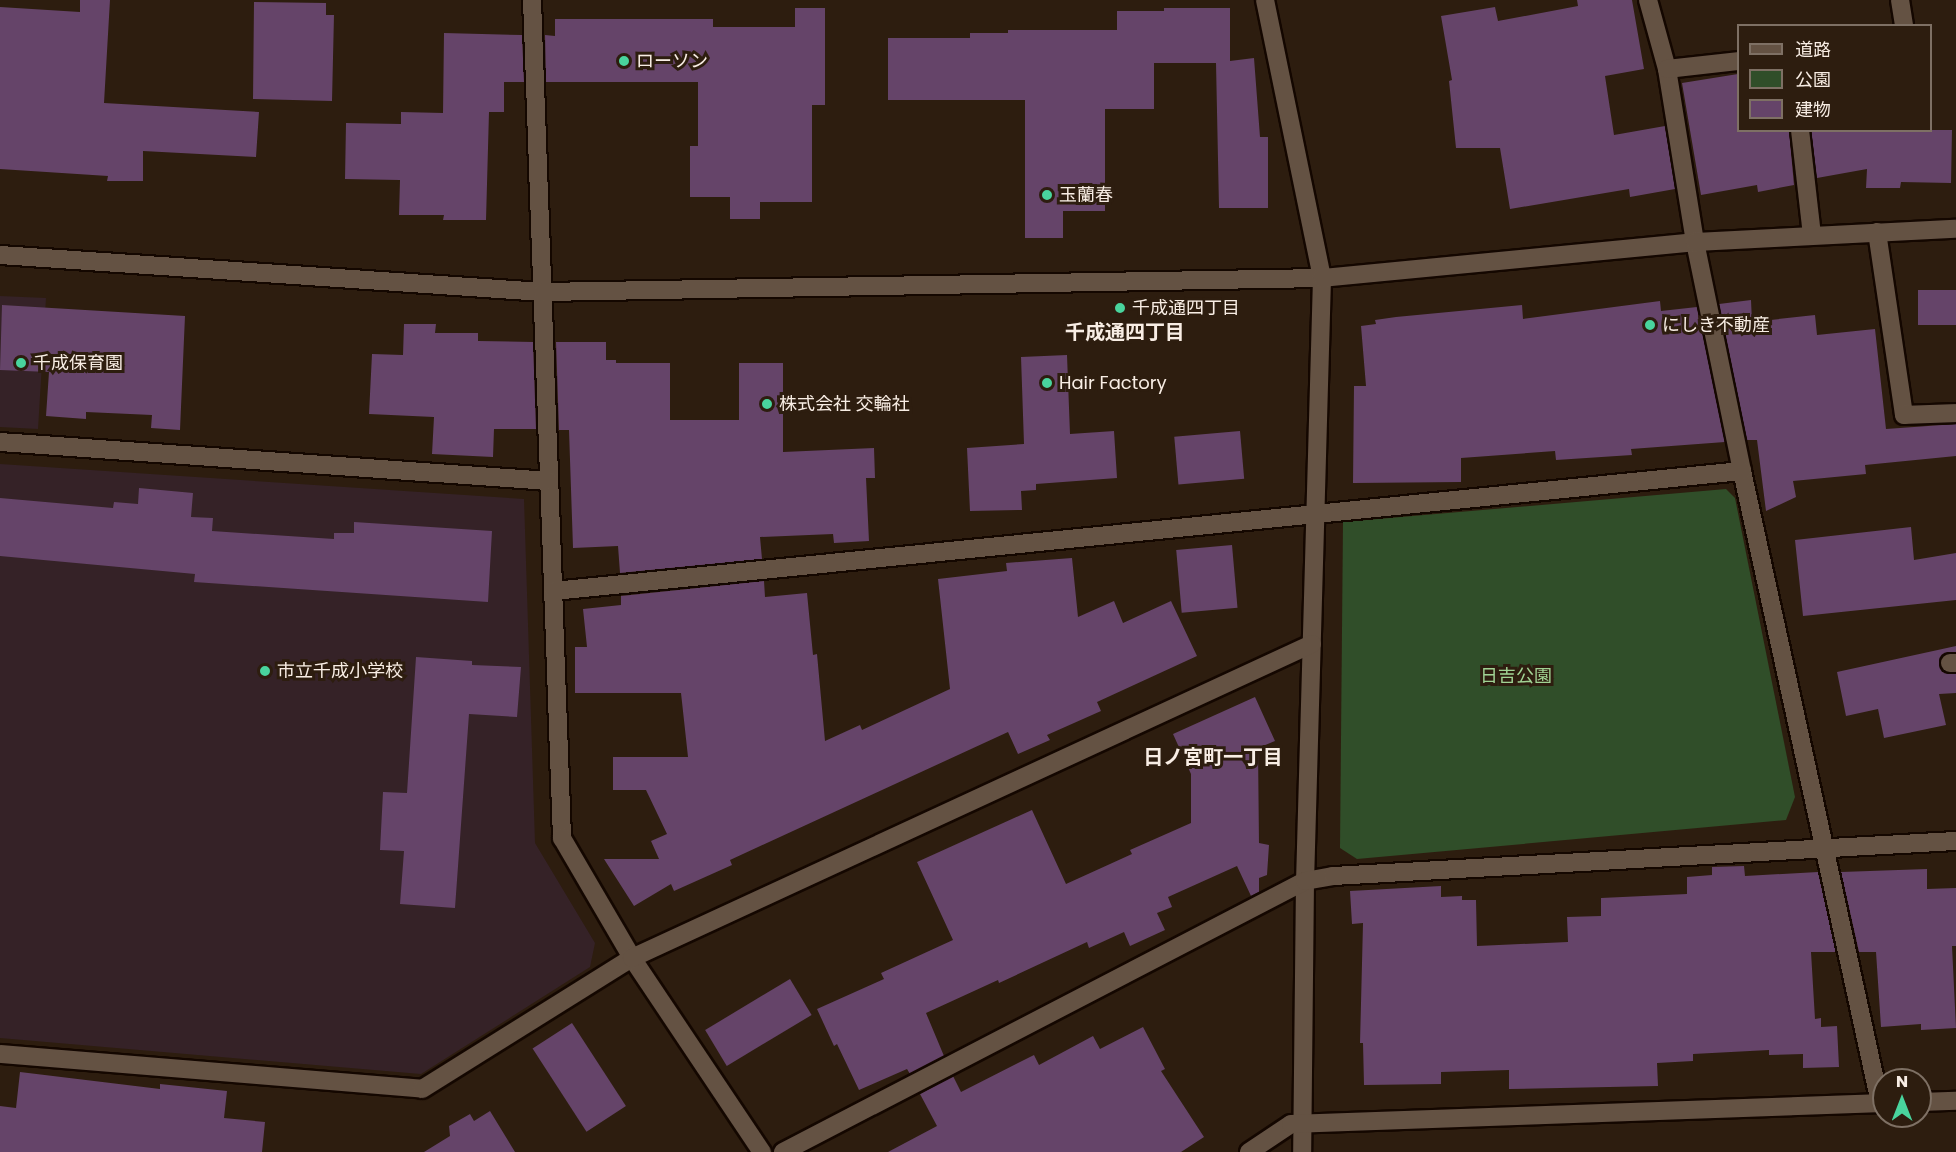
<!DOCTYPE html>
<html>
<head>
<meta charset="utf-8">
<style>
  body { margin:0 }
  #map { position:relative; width:1956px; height:1152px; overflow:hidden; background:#2d1d0f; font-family:Poppins,"Noto Sans JP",sans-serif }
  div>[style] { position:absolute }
  .education>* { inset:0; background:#352227 }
  .green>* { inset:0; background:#304e29 }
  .building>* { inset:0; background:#654469; transform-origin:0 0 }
  .roads { filter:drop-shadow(2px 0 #140700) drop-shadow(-2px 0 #140700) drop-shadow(0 2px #140700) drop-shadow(0 -2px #140700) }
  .minor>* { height:18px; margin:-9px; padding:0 9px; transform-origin:9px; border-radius:9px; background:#645243 }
  .dots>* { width:16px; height:16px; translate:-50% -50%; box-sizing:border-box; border:3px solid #2d1d0f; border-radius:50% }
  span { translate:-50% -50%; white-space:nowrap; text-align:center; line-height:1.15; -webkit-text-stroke:6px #2d1d0f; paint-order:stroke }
  .poi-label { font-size:18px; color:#f8ede4 }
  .left { translate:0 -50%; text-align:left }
  .park-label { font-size:18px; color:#a1d394 }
  .neighbourhood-label { font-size:20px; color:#f8ede4; font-weight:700 }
  .legend { position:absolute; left:1737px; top:24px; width:195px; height:108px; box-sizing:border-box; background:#2d1d0f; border:2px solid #7e7064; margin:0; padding:8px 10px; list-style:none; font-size:18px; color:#f8ede4 }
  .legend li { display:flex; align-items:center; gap:12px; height:30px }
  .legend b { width:30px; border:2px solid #7e7064 }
  .north { position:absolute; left:1872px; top:1068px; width:60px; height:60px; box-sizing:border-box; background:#2d1d0f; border:2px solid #7e7064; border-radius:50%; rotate:0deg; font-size:16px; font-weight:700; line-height:24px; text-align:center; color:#f8ede4 }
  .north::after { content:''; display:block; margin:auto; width:21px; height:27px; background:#49d49d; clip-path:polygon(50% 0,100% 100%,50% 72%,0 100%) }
</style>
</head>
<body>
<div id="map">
  <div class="education">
    <div style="clip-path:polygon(0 296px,46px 298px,38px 429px,0 427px)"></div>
    <div style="clip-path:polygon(0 464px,524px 499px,535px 843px,595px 943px,590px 967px,421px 1074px,0 1038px)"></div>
  </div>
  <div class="green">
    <div style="clip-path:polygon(1726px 489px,1735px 498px,1795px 797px,1786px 820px,1357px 859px,1340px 848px,1343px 522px)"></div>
  </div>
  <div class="building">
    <div style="clip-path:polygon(80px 0,110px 0,104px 103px,259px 112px,256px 157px,143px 151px,143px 181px,107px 181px,108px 176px,0 169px,0 7px,80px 12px)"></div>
    <div style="clip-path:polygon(1577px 0,1632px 0,1644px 69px,1605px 76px,1614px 135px,1665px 126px,1675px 189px,1630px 197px,1629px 189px,1510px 209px,1500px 148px,1456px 148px,1449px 81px,1452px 80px,1441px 16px,1495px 7px,1498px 21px,1578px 6px)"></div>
    <div style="clip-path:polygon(254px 2px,326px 3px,326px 15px,334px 15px,332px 101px,253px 99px)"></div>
    <div style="clip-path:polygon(795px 8px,825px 8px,825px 105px,812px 105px,812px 202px,760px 202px,760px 219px,730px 219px,730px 197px,690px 197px,690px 146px,698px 146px,698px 82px,546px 82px,545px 35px,555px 36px,555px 19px,713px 19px,713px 27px,795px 27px)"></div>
    <div style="clip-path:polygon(1164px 8px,1230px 8px,1230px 61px,1254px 58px,1260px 137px,1268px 137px,1268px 208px,1219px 208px,1216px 63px,1154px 63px,1154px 109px,1105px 109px,1105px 211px,1063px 211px,1063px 238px,1025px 238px,1025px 100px,888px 100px,888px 38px,970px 38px,970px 33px,1008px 33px,1008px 30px,1117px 30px,1117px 11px,1164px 11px)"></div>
    <div style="clip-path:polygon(444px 33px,522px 35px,524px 82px,504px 82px,504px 112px,489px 112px,486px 220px,443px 220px,444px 215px,399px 215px,400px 180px,345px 179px,346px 123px,401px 124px,401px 112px,443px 113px)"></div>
    <div style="clip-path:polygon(1738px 74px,1738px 130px,1789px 130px,1794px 185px,1758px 192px,1757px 185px,1701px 195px,1682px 83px)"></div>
    <div style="clip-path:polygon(1811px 130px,1952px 130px,1951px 183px,1901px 182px,1900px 188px,1866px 188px,1867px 169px,1817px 178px)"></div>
    <div style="left:1956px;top:290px;width:35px;height:38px;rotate:90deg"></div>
    <div style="clip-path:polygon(1751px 300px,1752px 322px,1815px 315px,1817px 335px,1875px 329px,1886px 429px,1956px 424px,1956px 456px,1865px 465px,1866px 474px,1793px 481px,1796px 497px,1766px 511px,1757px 440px,1747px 440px,1719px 304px)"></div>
    <div style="clip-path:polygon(1660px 301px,1661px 311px,1697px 307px,1725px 442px,1631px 449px,1632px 455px,1556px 460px,1555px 451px,1461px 458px,1461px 482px,1353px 483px,1354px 386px,1366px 386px,1361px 326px,1376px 324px,1375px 320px,1396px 317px,1522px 305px,1523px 319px)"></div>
    <div style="clip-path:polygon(2px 305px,185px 316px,180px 430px,151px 428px,152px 415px,86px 412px,86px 419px,46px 416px,49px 372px,0 370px)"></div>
    <div style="clip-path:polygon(404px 324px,436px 324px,435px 333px,478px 333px,478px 341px,533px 342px,536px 429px,494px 429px,493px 457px,432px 454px,434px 417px,369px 414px,372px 354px,403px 355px)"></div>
    <div style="clip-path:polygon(556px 342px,606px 342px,606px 360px,616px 360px,616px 363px,670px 363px,670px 420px,739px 420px,739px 363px,783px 363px,783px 452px,874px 448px,875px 478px,866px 478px,869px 541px,834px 543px,833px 534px,760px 537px,762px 559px,620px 573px,618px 546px,573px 548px,569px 430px,559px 430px)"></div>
    <div style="clip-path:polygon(1067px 355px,1070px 434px,1114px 431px,1117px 478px,1036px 484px,1036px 490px,1021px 491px,1022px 510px,970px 511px,967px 448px,1024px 444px,1021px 357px)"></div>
    <div style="left:1240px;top:431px;width:48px;height:66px;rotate:85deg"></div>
    <div style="clip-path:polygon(139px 488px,193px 493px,191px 517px,213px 518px,212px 531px,334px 539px,334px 533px,354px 533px,354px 522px,492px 531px,488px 602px,194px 582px,195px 574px,0 556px,0 498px,113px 508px,114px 502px,138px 504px)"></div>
    <div style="clip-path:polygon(1911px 527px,1914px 560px,1956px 553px,1956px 600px,1803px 616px,1795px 540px)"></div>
    <div style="left:1232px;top:545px;width:63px;height:56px;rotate:85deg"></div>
    <div style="clip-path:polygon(1072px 558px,1078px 617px,1114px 601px,1123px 623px,1171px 601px,1197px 656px,1097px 702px,1101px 711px,1047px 735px,1050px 740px,1018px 754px,1008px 732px,730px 860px,732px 865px,674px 891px,671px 884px,634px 906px,604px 859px,659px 859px,651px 841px,667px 834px,646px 790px,613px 790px,613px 757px,688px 757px,681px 693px,575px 693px,575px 647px,587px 647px,583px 609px,621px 605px,621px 596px,764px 581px,765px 597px,807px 593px,813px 655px,817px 654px,825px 741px,860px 725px,862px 730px,950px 689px,938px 579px,1007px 571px,1006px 563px)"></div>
    <div style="clip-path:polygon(1956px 646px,1956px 652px,1944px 654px,1939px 662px,1944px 672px,1956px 674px,1956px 693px,1939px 694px,1946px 725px,1884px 738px,1878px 709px,1846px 716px,1837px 672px)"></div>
    <div style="clip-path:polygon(416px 657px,472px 661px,472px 665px,521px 667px,517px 717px,469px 714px,455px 908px,400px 904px,404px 851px,380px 850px,383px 792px,407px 793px)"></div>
    <div style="clip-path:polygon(1255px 697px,1275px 741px,1258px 748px,1259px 843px,1269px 845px,1267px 875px,1259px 878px,1259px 892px,1251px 896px,1237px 866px,1168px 897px,1172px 907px,1157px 913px,1165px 930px,1130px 946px,1124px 932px,1089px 948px,1087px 942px,999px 983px,998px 980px,926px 1013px,944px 1056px,910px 1074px,907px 1069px,859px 1090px,837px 1044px,834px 1046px,817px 1009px,884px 979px,881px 973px,953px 940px,917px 862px,1032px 810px,1066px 884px,1132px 854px,1130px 850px,1191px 823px,1191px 774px,1173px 734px)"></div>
    <div style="clip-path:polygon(1744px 866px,1745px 876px,1818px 872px,1836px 952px,1811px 952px,1815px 1019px,1821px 1018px,1821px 1027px,1837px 1026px,1839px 1067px,1803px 1068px,1803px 1054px,1769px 1055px,1769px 1050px,1693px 1054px,1693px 1061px,1657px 1063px,1658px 1086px,1509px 1089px,1509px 1070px,1441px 1072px,1441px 1084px,1364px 1085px,1363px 1043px,1360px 1043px,1363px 923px,1352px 924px,1350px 891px,1441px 886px,1441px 897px,1462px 896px,1462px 900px,1476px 900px,1477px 946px,1568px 942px,1567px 917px,1601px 916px,1601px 898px,1687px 894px,1687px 877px,1712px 875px,1712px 867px)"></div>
    <div style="clip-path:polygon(1927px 869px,1927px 889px,1956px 888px,1956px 946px,1952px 946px,1956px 1028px,1921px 1030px,1921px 1024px,1881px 1027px,1876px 952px,1859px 952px,1841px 872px)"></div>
    <div style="left:790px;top:979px;width:42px;height:99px;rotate:59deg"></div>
    <div style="left:572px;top:1023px;width:99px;height:47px;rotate:57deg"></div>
    <div style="clip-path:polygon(1143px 1027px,1165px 1069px,1161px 1071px,1204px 1137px,1181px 1152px,888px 1152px,937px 1126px,920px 1094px,953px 1076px,961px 1092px,1034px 1055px,1039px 1065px,1093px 1036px,1100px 1049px)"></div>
    <div style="clip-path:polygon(20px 1072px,160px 1089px,160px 1084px,227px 1091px,224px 1118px,265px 1122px,262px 1152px,0 1152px,0 1106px,16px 1108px)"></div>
    <div style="clip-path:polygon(490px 1111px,515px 1152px,424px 1152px,450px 1136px,449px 1126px,470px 1114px,474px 1121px)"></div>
  </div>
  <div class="roads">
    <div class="minor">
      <div style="left:532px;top:0;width:839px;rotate:87.95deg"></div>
      <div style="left:562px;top:838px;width:139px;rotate:59.7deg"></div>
      <div style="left:632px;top:958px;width:234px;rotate:56.2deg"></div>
      <div style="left:1265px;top:0;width:284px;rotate:78.4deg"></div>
      <div style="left:1322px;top:278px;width:603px;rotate:91.61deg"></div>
      <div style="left:1305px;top:881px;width:271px;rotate:90.6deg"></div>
      <div style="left:1648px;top:0;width:72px;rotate:74.6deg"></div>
      <div style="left:1667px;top:69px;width:175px;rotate:80.8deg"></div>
      <div style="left:1695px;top:242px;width:234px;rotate:78.4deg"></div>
      <div style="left:1742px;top:471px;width:647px;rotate:77.68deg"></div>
      <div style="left:1900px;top:0;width:26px;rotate:81deg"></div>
      <div style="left:1667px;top:69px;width:71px;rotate:-6.4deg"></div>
      <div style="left:1800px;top:130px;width:106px;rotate:83.5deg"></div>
      <div style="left:1877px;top:232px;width:185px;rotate:81.6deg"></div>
      <div style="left:1904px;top:415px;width:52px;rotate:-2.2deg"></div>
      <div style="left:0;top:255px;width:544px;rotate:3.9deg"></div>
      <div style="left:543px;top:292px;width:779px;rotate:-1.03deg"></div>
      <div style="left:1322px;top:278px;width:375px;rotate:-5.5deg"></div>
      <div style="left:1695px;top:242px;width:261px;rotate:-2.9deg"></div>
      <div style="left:0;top:442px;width:550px;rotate:4.06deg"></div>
      <div style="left:554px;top:591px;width:1194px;rotate:-5.77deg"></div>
      <div style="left:1950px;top:663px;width:6px"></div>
      <div style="left:0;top:1054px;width:423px;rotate:4.7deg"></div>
      <div style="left:422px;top:1089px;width:248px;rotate:-32deg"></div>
      <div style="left:632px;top:958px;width:749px;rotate:-24.79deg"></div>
      <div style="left:1920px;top:1102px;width:36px;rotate:-2deg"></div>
      <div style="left:783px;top:1152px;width:588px;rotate:-27.44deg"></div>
      <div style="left:1305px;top:881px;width:28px;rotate:-10deg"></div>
      <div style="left:1333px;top:876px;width:624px;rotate:-3.22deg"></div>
      <div style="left:1249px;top:1152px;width:50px;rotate:-33.7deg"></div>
      <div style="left:1291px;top:1124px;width:593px;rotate:-2.03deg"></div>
    </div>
  </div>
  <div class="dots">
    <div style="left:624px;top:61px;background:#49d49d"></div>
    <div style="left:1047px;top:195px;background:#49d49d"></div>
    <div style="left:1120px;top:308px;background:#49d49d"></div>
    <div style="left:1650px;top:325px;background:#49d49d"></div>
    <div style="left:21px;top:363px;background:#49d49d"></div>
    <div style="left:1047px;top:383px;background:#49d49d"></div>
    <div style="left:767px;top:404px;background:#49d49d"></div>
    <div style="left:265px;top:671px;background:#49d49d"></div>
  </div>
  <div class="poi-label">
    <span class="left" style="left:636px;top:61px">ローソン</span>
    <span class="left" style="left:1059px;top:195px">玉蘭春</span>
    <span class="left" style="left:1132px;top:308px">千成通四丁目</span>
    <span class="left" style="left:1662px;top:325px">にしき不動産</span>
    <span class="left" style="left:33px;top:363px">千成保育園</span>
    <span class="left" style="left:1059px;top:383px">Hair Factory</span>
    <span class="left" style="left:779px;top:404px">株式会社 交輪社</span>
    <span class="left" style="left:277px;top:671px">市立千成小学校</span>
  </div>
  <div class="park-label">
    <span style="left:1516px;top:676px">日吉公園</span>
  </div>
  <div class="neighbourhood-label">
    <span style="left:1125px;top:332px">千成通四丁目</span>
    <span style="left:1213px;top:757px">日ノ宮町一丁目</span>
  </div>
  <ul class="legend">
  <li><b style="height:8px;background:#645243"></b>道路</li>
  <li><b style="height:16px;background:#304e29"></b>公園</li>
  <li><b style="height:16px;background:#654469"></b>建物</li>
  </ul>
  <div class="north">N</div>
</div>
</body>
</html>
